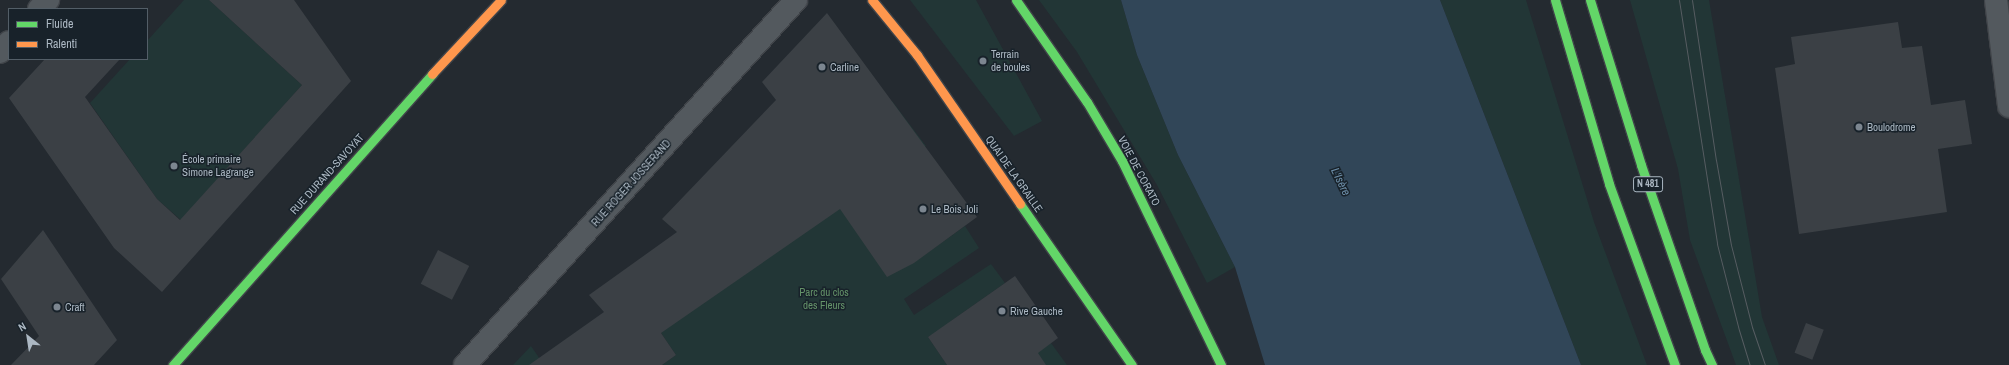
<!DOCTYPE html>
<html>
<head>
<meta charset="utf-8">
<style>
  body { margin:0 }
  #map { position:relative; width:2009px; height:365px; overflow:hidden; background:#242a30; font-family:"Archivo Narrow",sans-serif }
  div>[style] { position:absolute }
  .green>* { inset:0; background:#223636 }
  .water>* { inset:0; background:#314658 }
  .building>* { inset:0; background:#3b4045; transform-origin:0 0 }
  .roads { filter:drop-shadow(1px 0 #404449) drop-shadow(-1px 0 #404449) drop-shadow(0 1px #404449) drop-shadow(0 -1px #404449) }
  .street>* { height:22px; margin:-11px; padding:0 11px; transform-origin:11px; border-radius:11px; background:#53595e }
  .fast>* { height:9px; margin:-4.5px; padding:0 4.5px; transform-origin:4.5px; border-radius:4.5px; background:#63d668 }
  .slow>* { height:9px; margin:-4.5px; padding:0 4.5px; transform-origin:4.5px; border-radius:4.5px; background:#ff974d }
  .tram>* { height:1px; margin:-0.5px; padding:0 0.5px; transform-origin:0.5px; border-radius:0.5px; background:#575d62 }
  .dots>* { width:11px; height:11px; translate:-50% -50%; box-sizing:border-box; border:2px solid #18222a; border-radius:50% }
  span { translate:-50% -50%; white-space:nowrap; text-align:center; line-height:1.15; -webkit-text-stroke:3px #18222a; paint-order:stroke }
  .shield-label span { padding:1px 3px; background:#18222a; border:1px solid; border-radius:3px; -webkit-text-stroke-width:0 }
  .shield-label { font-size:10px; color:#acb8c3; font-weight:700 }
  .poi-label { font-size:11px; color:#acb8c3 }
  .left { translate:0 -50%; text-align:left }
  .street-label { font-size:11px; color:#acb8c3 }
  .park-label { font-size:11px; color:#649269 }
  .water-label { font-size:12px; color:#6c8da7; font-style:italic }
  .legend { position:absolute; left:8px; top:8px; width:140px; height:52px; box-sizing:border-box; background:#18222a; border:1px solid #535e67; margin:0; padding:5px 7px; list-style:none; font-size:12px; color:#acb8c3 }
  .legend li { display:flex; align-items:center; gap:8px; height:20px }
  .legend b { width:20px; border:1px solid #535e67 }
  .north { position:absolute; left:8px; top:317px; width:40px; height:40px; -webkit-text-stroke:3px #18222a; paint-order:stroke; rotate:330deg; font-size:11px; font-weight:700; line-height:16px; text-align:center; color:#acb8c3 }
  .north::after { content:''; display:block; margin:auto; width:14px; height:18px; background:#acb8c3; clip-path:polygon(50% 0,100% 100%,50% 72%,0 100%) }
</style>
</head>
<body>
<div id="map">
  <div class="green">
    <div style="clip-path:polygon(184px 0,209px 0,302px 85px,181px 220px,157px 199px,90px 103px,130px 59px,147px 59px,147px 41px)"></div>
    <div style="clip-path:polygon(910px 0,976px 0,1042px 121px,1014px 136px)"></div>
    <div style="clip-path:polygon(1039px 0,1121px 0,1137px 55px,1178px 155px,1235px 267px,1207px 283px,1157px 185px,1077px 52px)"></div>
    <div style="clip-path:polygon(1440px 0,1526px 0,1594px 222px,1647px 365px,1581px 365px)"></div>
    <div style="clip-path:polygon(1630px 0,1709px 0,1762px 317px,1779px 365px,1736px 365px,1690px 240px,1678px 169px)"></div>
    <div style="clip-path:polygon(892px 101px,926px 146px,853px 197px,913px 263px,965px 226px,979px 248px,904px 299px,914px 315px,991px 264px,1005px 283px,951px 321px,981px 365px,949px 365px,931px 335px,928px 337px,947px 365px,662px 365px,676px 355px,661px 333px,810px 160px)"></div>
    <div style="clip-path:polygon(1051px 343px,1067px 365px,1019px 365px)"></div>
    <div style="clip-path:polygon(531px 346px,544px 365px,513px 365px)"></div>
  </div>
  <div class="water">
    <div style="clip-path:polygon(1121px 0,1440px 0,1581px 365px,1265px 365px,1235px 267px,1178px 155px,1137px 55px)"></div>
  </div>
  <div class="building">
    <div style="clip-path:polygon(209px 0,294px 0,351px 81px,162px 292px,114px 248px,9px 98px,45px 59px,120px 59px,85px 97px,157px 199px,180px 220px,302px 85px)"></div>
    <div style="clip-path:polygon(827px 13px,977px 217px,914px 263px,887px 277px,840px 209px,661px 333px,676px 355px,662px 365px,529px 365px,604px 312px,589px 295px,677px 232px,662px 219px,776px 100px,762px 82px)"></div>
    <div style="clip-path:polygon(1898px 22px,1902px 48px,1922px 46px,1931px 105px,1965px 100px,1972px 144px,1938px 149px,1947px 212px,1799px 234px,1775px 68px,1795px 64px,1791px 37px)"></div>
    <div style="clip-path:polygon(43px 230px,117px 340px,94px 365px,11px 365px,39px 336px,1px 279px)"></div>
    <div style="left:438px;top:250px;width:35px;height:38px;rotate:27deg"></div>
    <div style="clip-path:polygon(1015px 276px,1058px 338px,1038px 353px,1046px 365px,947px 365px,928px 337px)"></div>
    <div style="left:1806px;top:323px;width:19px;height:32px;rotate:21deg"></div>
  </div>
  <div class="roads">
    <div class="street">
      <div style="left:1996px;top:0;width:107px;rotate:83deg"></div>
      <div style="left:39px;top:9px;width:13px;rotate:-45deg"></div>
      <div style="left:0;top:52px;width:13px;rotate:-48deg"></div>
      <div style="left:465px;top:365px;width:493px;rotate:-47.8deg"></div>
    </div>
    <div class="fast">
      <div style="left:1016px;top:0;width:124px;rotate:55.2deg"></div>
      <div style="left:1087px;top:102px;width:69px;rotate:59.3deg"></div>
      <div style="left:1122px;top:161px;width:227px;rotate:64.1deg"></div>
      <div style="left:1555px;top:0;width:192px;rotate:73.6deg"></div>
      <div style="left:1609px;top:184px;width:193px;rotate:70deg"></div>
      <div style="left:1590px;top:0;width:173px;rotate:72.8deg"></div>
      <div style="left:1641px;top:165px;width:196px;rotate:70.9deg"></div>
      <div style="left:1705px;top:350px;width:17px;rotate:65deg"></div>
      <div style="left:1020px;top:204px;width:196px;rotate:55.2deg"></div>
      <div style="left:173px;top:365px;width:390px;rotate:-48.3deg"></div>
    </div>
    <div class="slow">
      <div style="left:872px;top:0;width:71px;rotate:50.7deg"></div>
      <div style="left:917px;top:55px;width:181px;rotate:55.3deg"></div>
      <div style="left:432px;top:74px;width:101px;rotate:-47deg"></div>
    </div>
  </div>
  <div class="tram">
    <div style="left:1679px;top:0;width:247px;rotate:81.1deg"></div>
    <div style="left:1717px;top:244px;width:89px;rotate:75.7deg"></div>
    <div style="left:1739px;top:330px;width:37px;rotate:73deg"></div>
    <div style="left:1692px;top:0;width:162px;rotate:81.5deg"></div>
    <div style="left:1716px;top:160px;width:86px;rotate:80deg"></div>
    <div style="left:1731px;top:245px;width:85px;rotate:75.6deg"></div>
    <div style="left:1752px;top:327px;width:40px;rotate:71.1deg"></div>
  </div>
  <div class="dots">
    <div style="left:983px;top:61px;background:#7c8690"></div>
    <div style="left:822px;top:67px;background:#7c8690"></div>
    <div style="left:1859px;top:127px;background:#7c8690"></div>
    <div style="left:174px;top:166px;background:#7c8690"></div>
    <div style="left:923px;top:209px;background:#7c8690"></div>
    <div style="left:57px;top:307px;background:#7c8690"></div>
    <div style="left:1002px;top:311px;background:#7c8690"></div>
  </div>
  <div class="shield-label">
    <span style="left:1648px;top:184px">N 481</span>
  </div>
  <div class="poi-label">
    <span class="left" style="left:991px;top:61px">Terrain<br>de boules</span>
    <span class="left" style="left:830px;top:67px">Carline</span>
    <span class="left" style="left:1867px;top:127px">Boulodrome</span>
    <span class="left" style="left:182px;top:166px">École primaire<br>Simone Lagrange</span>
    <span class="left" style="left:931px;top:209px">Le Bois Joli</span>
    <span class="left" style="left:65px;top:307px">Craft</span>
    <span class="left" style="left:1010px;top:311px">Rive Gauche</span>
  </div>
  <div class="street-label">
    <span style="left:1139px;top:171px;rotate:62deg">VOIE DE CORATO</span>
    <span style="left:327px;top:174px;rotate:-48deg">RUE DURAND-SAVOYAT</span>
    <span style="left:1014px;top:174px;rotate:55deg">QUAI DE LA GRAILLE</span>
    <span style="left:631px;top:183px;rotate:-48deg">RUE ROGER JOSSERAND</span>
  </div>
  <div class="park-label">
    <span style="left:824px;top:299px">Parc du clos<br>des Fleurs</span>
  </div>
  <div class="water-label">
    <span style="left:1340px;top:182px;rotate:64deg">L'Isère</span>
  </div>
  <ul class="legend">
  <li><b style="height:5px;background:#63d668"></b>Fluide</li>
  <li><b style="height:5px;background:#ff974d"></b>Ralenti</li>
  </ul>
  <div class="north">N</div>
</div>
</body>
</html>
